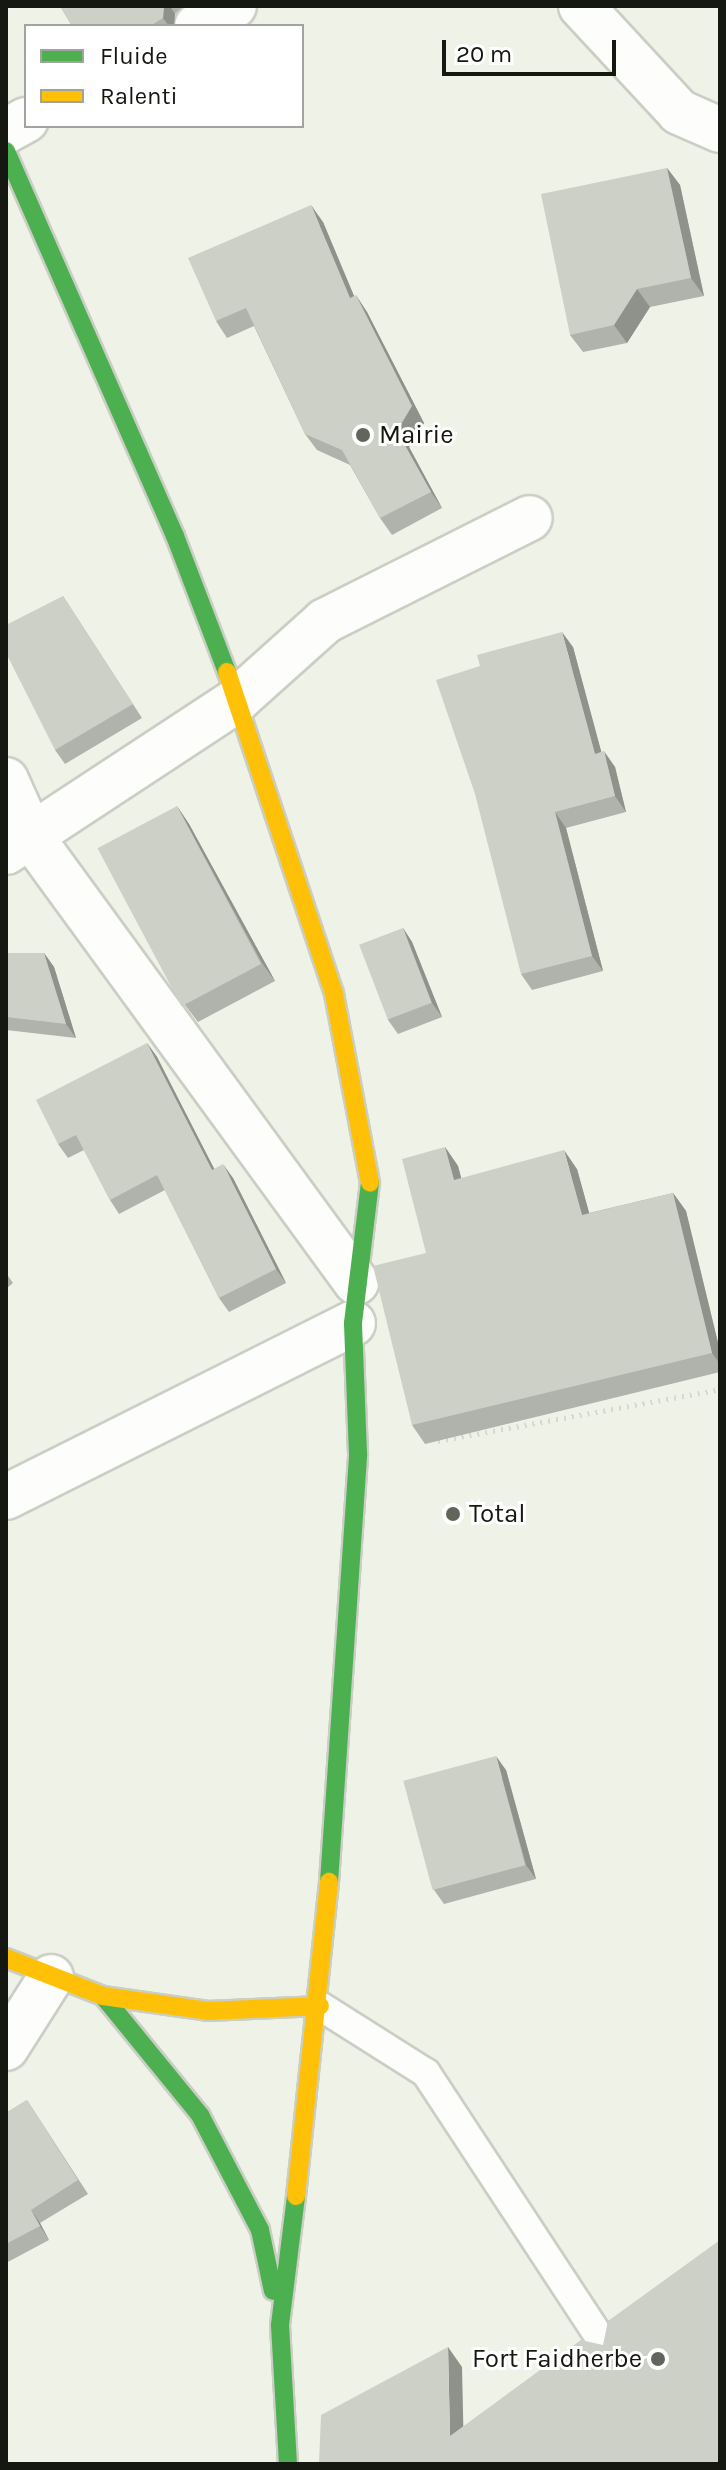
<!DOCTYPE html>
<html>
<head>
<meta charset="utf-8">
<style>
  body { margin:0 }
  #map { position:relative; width:726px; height:2470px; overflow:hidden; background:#eff3e7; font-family:Karla,sans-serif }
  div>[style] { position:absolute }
  .path>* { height:5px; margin-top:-2.5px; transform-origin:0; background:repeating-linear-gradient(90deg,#d6d8d3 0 2px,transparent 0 8px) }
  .roads { filter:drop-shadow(2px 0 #cacec4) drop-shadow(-2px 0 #cacec4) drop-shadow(0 2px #cacec4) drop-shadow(0 -2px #cacec4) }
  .lane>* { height:28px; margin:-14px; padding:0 14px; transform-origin:14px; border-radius:14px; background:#fdfdfb }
  .street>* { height:44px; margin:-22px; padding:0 22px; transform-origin:22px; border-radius:22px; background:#fdfdfb }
  .fast>* { height:18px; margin:-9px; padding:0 9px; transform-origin:9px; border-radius:9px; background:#4caf50 }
  .slow>* { height:18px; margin:-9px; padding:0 9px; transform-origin:9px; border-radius:9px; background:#ffc107 }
  .wall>* { inset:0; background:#afb3ab }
  .shaded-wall>* { inset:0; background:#8f928b }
  .building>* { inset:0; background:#ccd0c7; transform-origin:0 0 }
  .dots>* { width:22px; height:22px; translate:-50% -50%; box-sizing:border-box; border:4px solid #fff; border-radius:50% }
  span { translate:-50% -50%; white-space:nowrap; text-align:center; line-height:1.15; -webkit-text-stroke:6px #fff; paint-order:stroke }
  .poi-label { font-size:26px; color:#151810 }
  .left { translate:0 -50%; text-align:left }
  .right { translate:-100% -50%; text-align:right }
  .frame { position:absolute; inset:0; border:8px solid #151810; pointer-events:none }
  .legend { position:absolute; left:24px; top:24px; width:280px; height:104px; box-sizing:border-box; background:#fff; border:2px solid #a1a39f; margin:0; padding:10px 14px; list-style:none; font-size:24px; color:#151810 }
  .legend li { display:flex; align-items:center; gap:16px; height:40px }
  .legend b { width:40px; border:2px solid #a1a39f }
  .scale { position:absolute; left:442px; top:40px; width:174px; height:36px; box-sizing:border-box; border:4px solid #151810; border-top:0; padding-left:10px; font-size:24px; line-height:28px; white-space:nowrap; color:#151810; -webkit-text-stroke:6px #fff; paint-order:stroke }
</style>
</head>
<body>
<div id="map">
  <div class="path">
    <div style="left:438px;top:1441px;width:287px;rotate:-10.4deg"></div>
  </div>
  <div class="roads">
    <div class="lane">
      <div style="left:320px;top:2006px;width:125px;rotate:32.3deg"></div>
      <div style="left:426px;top:2073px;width:331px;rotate:56.7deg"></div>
    </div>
    <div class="street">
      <div style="left:581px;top:6px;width:144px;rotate:47.2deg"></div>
      <div style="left:679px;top:112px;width:45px;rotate:23.7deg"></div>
      <div style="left:197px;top:26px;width:42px;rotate:-28.4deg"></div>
      <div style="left:6px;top:131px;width:23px;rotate:-29deg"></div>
      <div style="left:6px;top:780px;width:64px;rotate:65.9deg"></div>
      <div style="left:32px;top:838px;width:550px;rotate:53.88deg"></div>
      <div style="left:6px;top:852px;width:277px;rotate:-33.3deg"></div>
      <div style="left:237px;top:700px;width:118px;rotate:-41.9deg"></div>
      <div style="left:325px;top:621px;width:229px;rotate:-26.7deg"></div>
      <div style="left:6px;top:1497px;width:388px;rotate:-26.6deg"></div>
      <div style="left:6px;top:2048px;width:84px;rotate:-57.6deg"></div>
    </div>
    <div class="fast">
      <div style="left:6px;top:151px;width:420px;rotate:66.3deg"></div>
      <div style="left:175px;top:536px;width:146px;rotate:69.1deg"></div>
      <div style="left:329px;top:1882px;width:429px;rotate:-86.1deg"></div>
      <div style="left:358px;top:1454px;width:131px;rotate:-92.2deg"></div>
      <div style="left:353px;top:1323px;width:141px;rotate:-83.1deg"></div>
      <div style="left:103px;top:1996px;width:154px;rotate:50.8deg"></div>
      <div style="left:200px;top:2115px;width:130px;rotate:62.4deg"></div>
      <div style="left:260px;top:2230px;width:62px;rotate:78deg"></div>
      <div style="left:288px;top:2464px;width:139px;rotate:-93.3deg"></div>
      <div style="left:280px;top:2325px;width:130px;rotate:-82.9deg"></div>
    </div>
    <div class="slow">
      <div style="left:227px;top:672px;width:339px;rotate:71.6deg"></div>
      <div style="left:334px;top:994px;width:192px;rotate:79.2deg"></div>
      <div style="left:6px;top:1958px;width:104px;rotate:21.4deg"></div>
      <div style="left:103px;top:1996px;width:106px;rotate:8.1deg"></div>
      <div style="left:208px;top:2011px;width:112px;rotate:-2.6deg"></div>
      <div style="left:296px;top:2196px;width:316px;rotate:-84deg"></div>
    </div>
  </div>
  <div class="wall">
    <div style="clip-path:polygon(60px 6px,183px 6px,175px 14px,174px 26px,72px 26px)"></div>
    <div style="clip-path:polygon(667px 168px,680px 185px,704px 296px,650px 307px,627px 343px,583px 352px,570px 335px)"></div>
    <div style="clip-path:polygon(323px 222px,354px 296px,367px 312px,424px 423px,409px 447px,442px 508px,392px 535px,380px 518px,350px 465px,317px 450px,305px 434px,254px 326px,227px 338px,216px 321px)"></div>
    <div style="clip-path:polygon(63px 596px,142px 718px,65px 764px,55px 750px)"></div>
    <div style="clip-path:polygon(573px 647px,601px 752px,615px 767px,626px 812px,566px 828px,603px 971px,532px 990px,521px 974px)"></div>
    <div style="clip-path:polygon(177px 806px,189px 824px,275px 981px,198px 1022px,185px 1005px)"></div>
    <div style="clip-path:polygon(403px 928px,412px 942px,442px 1017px,398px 1034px,388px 1020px)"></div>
    <div style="clip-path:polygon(6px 953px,44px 953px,54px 967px,76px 1038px,6px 1030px)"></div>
    <div style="clip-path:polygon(147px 1043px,157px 1057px,214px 1169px,233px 1178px,286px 1283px,229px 1312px,219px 1298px,165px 1190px,119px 1214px,110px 1200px,84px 1150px,68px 1158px,58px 1144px)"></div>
    <div style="clip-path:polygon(445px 1147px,458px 1166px,461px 1178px,577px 1169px,589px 1213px,673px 1193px,686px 1211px,720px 1351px,720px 1372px,425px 1444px,412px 1425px,426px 1253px)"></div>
    <div style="clip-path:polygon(6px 1273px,13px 1283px,6px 1289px)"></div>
    <div style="clip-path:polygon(506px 1770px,536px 1879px,444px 1904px,434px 1890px)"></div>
    <div style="clip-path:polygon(27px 2100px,88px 2194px,40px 2223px,49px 2240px,6px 2263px,6px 2113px)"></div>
  </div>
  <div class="shaded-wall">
    <div style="clip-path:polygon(164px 6px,170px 6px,175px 14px,174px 26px,169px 26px,163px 18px)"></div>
    <div style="clip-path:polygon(667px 168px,680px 185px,704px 296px,691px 278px)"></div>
    <div style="clip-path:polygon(311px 205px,323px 222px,362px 315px,350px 298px)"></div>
    <div style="clip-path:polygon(637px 289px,650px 307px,627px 343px,614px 325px)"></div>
    <div style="clip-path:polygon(356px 295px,367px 312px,424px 423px,409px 447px,442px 508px,431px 492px,397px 431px)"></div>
    <div style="clip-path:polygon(562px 632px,573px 647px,606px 769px,595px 754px)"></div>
    <div style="clip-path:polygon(604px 751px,615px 767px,626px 812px,615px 796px)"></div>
    <div style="clip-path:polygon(177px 806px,189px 824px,275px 981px,262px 963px)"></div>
    <div style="clip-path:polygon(555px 812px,566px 828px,603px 971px,592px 956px)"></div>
    <div style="clip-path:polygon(403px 928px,412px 942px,442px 1017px,432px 1003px)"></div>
    <div style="clip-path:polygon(44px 953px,54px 967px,76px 1038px,66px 1024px)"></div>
    <div style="clip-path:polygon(147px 1043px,157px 1057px,222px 1184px,212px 1170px)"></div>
    <div style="clip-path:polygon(445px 1147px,458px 1166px,467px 1199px,454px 1180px)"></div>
    <div style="clip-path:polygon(564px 1150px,577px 1169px,595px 1234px,582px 1215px)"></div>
    <div style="clip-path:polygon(223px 1164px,233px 1178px,286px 1283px,276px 1269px)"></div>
    <div style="clip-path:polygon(673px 1193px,686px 1211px,720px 1351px,720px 1364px,712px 1353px)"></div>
    <div style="clip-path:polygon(496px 1756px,506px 1770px,536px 1879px,526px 1865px)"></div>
    <div style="clip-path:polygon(31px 2210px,40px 2223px,49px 2240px,40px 2226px)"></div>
    <div style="clip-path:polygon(448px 2347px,462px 2367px,464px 2456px,450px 2436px)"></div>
  </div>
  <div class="building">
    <div style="clip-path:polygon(60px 6px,164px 6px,163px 18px,150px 26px,72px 26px)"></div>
    <div style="clip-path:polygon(667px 168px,691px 278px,637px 289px,614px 325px,570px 335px,541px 194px)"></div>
    <div style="clip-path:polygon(311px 205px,350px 298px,356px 295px,412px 406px,397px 431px,431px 492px,380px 518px,342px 450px,305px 434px,246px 308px,216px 321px,188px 258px)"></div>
    <div style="clip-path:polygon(63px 596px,133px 704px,55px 750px,6px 653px,6px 625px)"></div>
    <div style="clip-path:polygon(562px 632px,595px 754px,604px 751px,615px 796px,555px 812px,592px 956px,521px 974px,475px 794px,436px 680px,480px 666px,477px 655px)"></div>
    <div style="left:177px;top:806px;width:179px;height:90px;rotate:62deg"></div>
    <div style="left:403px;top:928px;width:80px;height:47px;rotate:69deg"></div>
    <div style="clip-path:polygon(6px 953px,44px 953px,66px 1024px,6px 1017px)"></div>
    <div style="clip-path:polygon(147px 1043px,212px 1170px,223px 1164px,276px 1269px,219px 1298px,157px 1175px,110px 1200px,76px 1135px,58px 1144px,36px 1100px)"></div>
    <div style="clip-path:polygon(445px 1147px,454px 1180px,564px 1150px,582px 1215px,673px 1193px,712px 1353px,412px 1425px,373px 1266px,426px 1253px,402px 1159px)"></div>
    <div style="left:496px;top:1756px;width:113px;height:96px;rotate:75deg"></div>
    <div style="clip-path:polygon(27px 2100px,78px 2180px,31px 2210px,40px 2226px,6px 2244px,6px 2113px)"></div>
    <div style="clip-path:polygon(720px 2240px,720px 2464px,319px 2464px,321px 2415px,448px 2347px,450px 2436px,581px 2340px,603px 2345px,608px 2321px)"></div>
  </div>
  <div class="dots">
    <div style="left:363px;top:435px;background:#61655b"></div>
    <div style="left:453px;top:1514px;background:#61655b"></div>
    <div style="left:658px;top:2359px;background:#61655b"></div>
  </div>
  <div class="poi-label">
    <span class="left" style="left:379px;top:435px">Mairie</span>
    <span class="left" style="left:469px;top:1514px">Total</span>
    <span class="right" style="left:642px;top:2359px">Fort Faidherbe</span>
  </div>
  <div class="frame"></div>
  <ul class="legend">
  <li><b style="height:10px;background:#4caf50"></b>Fluide</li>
  <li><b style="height:10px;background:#ffc107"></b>Ralenti</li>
  </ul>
  <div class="scale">20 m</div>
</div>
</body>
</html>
